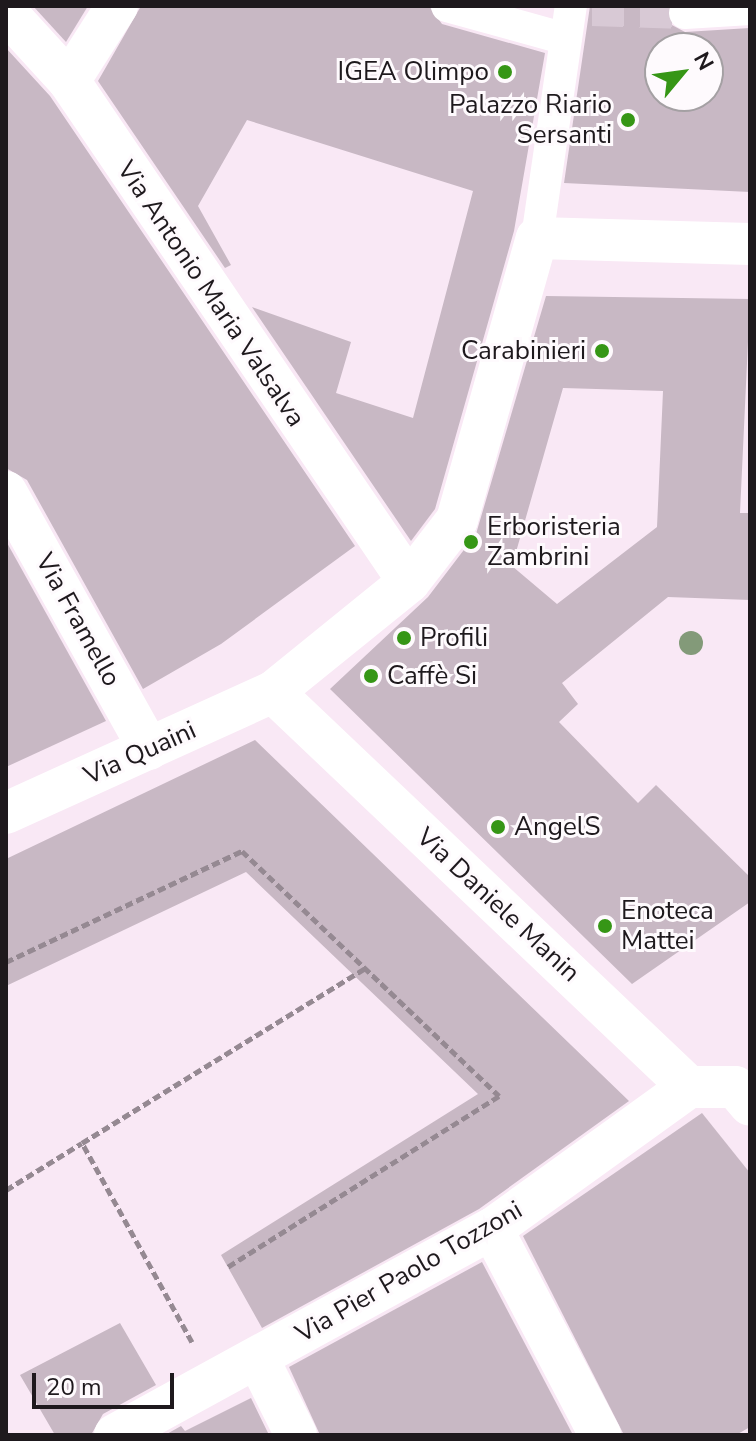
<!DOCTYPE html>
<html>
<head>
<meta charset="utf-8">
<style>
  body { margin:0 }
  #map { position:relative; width:756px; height:1441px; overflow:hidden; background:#f9e8f5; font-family:"Nunito Sans",sans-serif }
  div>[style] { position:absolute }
  .building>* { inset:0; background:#c8b8c4 }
  .pedestrian-tunnel>* { height:32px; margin-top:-16px; transform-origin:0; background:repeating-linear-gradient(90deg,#d8c9d5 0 32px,transparent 0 48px) }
  .path>* { height:5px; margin-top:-2.5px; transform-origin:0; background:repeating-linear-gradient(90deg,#958992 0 8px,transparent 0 12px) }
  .pedestrian>* { height:32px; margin:-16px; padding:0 16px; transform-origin:16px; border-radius:16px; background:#fff }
  .minor>* { height:42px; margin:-21px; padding:0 21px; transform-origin:21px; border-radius:21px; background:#fff }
  .trees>* { width:24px; height:24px; margin:-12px; border-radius:50%; background:#839a79 }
  .dots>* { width:22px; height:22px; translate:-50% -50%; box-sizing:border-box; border:4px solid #fefafd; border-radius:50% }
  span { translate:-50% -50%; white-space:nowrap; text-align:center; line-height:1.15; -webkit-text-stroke:6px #fefafd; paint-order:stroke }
  .poi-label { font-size:26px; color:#1e191d }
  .right { translate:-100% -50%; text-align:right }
  .left { translate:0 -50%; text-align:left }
  .street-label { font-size:26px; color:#1e191d }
  .frame { position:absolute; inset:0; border:8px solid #1e191d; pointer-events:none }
  .north { position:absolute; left:644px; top:32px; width:80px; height:80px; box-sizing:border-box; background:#fefafd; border:2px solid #a4a0a3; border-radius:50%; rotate:61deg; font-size:22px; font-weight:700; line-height:32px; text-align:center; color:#1e191d }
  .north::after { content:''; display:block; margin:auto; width:28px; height:36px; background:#369616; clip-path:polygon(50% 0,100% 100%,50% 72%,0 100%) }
  .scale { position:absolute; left:32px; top:1373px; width:142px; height:36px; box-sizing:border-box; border:4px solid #1e191d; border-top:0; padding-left:10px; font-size:24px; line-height:28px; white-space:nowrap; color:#1e191d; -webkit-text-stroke:6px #fefafd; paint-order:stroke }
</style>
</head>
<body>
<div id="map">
  <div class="building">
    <div style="clip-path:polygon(33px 6px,88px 6px,66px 42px)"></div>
    <div style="clip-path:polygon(141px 6px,429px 6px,442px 24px,545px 53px,514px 231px,435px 509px,411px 541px,252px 307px,351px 342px,336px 393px,413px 418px,473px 191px,247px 120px,198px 206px,231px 265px,225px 268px,98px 81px)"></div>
    <div style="clip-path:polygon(evenodd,590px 6px,668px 6px,670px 24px,685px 32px,750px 28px,750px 192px,564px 183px,590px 6px,660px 48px,708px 48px,708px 96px,660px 96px,660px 48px)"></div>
    <div style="clip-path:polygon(6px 48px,50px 96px,355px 546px,221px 644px,143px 689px,27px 480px,6px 468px)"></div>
    <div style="clip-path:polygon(evenodd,546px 296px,750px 299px,740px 513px,750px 513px,750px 600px,668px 597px,562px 683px,578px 704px,559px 722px,638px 803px,656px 785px,750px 877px,750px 902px,632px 984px,330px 689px,428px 597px,476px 534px,546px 296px,563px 388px,663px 391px,657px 527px,557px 604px,512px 566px,563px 388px)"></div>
    <div style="clip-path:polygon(6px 541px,106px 721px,6px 767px)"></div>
    <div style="clip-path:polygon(255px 740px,629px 1101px,479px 1209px,262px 1328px,221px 1255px,478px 1094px,246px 872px,6px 986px,6px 859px)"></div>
    <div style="clip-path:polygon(702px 1113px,750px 1173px,750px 1427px,736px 1435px,624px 1435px,523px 1236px)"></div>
    <div style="clip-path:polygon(482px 1262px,573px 1435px,320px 1435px,289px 1367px)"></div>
    <div style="clip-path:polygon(120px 1323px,156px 1385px,103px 1414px,91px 1435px,55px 1435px,20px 1375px)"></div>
    <div style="clip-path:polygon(251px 1398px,269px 1435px,165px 1435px,181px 1426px,185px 1431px)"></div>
  </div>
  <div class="pedestrian-tunnel">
    <div style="left:592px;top:10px;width:93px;rotate:1.8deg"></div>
  </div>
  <div class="path">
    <div style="left:6px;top:962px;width:261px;rotate:-25.2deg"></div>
    <div style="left:242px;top:851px;width:355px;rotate:43.6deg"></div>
    <div style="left:499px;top:1096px;width:321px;rotate:147.8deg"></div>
    <div style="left:6px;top:1190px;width:89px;rotate:-31.7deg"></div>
    <div style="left:192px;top:1342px;width:227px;rotate:-118.9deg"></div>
    <div style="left:82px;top:1143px;width:333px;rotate:-31.7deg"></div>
  </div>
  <div class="pedestrian">
    <div style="left:447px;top:6px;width:123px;rotate:15.5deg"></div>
    <div style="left:685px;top:13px;width:65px;rotate:-3.5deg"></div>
    <div style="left:537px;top:238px;width:234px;rotate:-81.7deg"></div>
  </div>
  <div class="minor">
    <div style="left:6px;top:12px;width:93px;rotate:47.6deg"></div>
    <div style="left:69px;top:81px;width:605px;rotate:55.84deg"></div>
    <div style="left:69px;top:81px;width:89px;rotate:-57.4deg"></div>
    <div style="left:6px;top:492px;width:294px;rotate:60.9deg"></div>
    <div style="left:273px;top:692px;width:574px;rotate:43.52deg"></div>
    <div style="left:689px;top:1087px;width:46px"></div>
    <div style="left:735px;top:1087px;width:23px;rotate:50deg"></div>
    <div style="left:6px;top:813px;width:293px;rotate:-24.4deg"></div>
    <div style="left:273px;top:692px;width:175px;rotate:-39deg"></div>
    <div style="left:409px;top:582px;width:78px;rotate:-52.3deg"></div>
    <div style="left:457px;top:520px;width:293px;rotate:-74.2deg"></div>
    <div style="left:537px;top:238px;width:213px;rotate:1.6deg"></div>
    <div style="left:492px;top:1229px;width:233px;rotate:62.3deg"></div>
    <div style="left:258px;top:1359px;width:85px;rotate:63.4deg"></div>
    <div style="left:115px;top:1435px;width:430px;rotate:-28.7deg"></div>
    <div style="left:492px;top:1229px;width:243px;rotate:-35.8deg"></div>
  </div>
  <div class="trees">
    <div style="left:691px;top:643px"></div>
  </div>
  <div class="dots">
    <div style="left:505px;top:72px;background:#369616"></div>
    <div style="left:628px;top:120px;background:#369616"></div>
    <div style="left:602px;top:351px;background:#369616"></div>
    <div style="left:471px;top:542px;background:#369616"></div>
    <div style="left:404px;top:638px;background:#369616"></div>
    <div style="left:371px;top:676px;background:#369616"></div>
    <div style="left:498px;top:827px;background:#369616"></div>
    <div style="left:605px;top:926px;background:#369616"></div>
  </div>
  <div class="poi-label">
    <span class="right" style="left:489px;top:72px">IGEA Olimpo</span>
    <span class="right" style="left:612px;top:120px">Palazzo Riario<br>Sersanti</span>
    <span class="right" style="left:586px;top:351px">Carabinieri</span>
    <span class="left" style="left:487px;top:542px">Erboristeria<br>Zambrini</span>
    <span class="left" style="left:420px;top:638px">Profili</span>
    <span class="left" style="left:387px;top:676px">Caffè Si</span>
    <span class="left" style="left:514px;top:827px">AngelS</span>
    <span class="left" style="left:621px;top:926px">Enoteca<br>Mattei</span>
  </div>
  <div class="street-label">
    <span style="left:211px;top:294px;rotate:56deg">Via Antonio Maria Valsalva</span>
    <span style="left:78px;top:620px;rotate:61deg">Via Framello</span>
    <span style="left:140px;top:753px;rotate:-24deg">Via Quaini</span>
    <span style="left:498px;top:905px;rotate:43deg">Via Daniele Manin</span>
    <span style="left:409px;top:1272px;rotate:-30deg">Via Pier Paolo Tozzoni</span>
  </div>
  <div class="frame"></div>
  <div class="north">N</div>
  <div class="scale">20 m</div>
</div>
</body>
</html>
